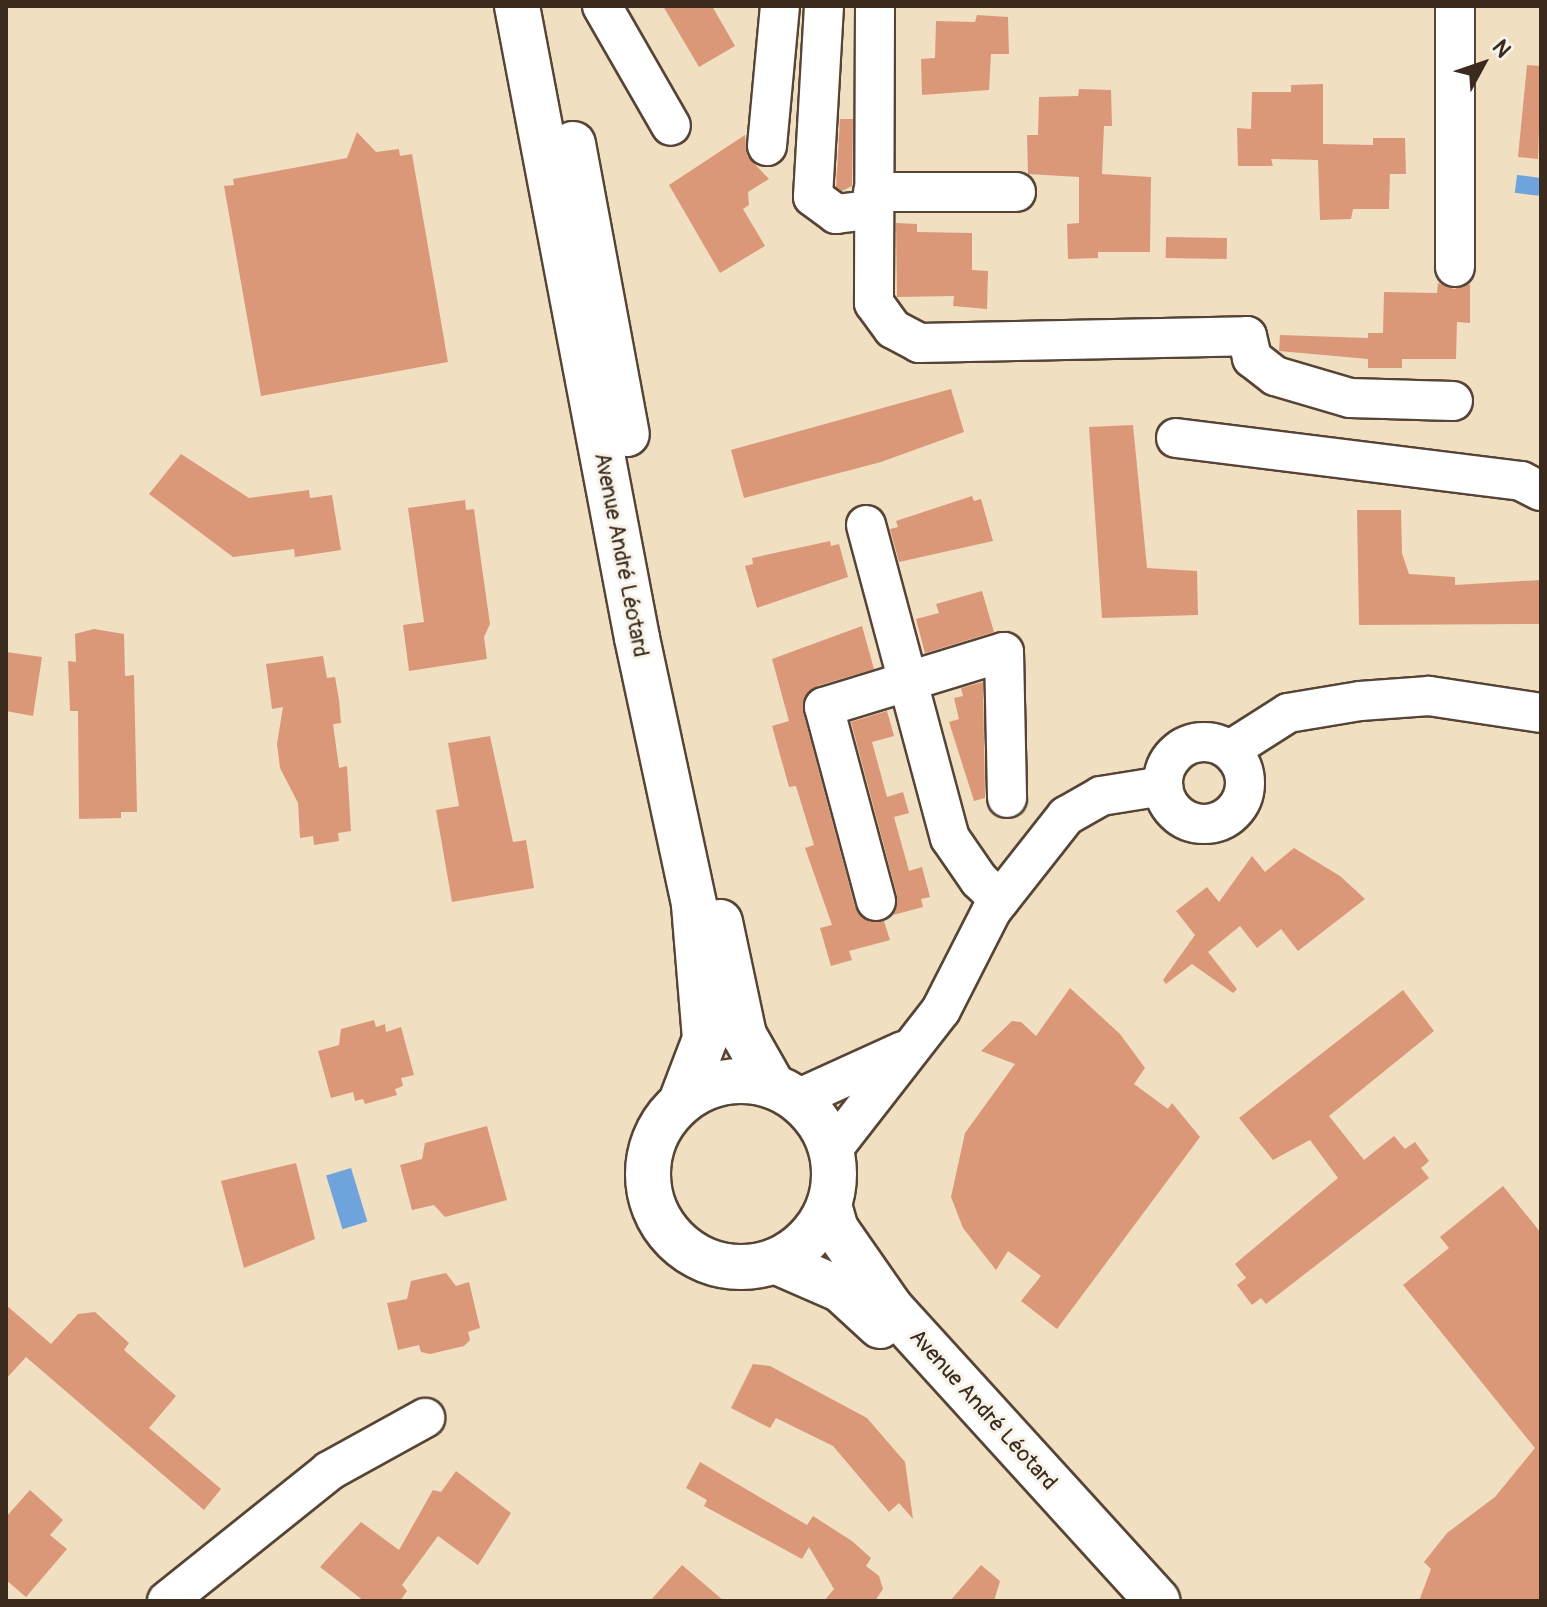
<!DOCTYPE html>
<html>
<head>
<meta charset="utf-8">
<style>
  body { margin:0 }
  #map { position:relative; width:1547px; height:1607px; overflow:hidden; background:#f1dfc1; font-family:Pangolin,sans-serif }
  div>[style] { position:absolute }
  .water>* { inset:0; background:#6fa3db; transform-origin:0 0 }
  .building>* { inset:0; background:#da9878; transform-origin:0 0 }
  .roads { filter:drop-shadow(2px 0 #564536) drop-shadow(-2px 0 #564536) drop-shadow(0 2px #564536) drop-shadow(0 -2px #564536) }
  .minor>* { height:38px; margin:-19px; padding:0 19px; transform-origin:19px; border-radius:19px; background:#fff }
  .minor>.ring { margin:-19px; padding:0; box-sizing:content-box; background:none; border:38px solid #fff; border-radius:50% }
  .major>* { height:44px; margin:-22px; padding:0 22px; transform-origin:22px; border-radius:22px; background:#fff }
  .major>.ring { margin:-22px; padding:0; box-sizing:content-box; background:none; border:44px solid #fff; border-radius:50% }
  span { translate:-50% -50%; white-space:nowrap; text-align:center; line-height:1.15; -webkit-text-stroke:6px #f7f3e8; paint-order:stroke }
  .street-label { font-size:22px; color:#3b2a1e }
  .frame { position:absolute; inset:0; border:8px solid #3b2a1e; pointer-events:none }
  .north { position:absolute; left:1443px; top:24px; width:80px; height:80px; -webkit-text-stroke:6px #f7f3e8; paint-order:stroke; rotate:50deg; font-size:22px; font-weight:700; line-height:32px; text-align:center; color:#3b2a1e }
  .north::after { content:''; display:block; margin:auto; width:28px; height:36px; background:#3b2a1e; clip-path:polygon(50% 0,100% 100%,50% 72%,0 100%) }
</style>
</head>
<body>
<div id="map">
  <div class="water">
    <div style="left:1517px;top:175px;width:24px;height:18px;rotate:7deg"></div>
    <div style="left:351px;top:1168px;width:56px;height:26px;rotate:73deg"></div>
  </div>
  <div class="building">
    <div style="clip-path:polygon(663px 6px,712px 6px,735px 46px,699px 67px)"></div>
    <div style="clip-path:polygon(977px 15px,1008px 17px,1009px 54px,991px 54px,989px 90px,922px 95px,921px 59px,935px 58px,936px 21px,975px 22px)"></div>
    <div style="clip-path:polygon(1527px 65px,1541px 66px,1538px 159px,1518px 157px)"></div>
    <div style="clip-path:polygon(1323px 84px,1323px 144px,1373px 145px,1373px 138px,1405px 138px,1406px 174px,1390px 174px,1389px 209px,1353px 209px,1351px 219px,1320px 220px,1318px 160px,1271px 159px,1273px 166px,1238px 166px,1237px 128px,1251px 129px,1252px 92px,1291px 92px,1291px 85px)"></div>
    <div style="clip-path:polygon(1079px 89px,1111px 90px,1112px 126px,1104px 126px,1102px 174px,1151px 177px,1150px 252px,1098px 252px,1098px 258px,1068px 259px,1067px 224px,1079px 223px,1079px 177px,1028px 174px,1027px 135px,1038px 135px,1039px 97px,1078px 96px)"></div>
    <div style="clip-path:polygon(840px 119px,853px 119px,852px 186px,842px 191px,836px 187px)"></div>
    <div style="clip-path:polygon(357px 132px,376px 152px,399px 149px,400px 156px,412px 154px,448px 362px,261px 396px,224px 186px,234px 185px,233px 179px,347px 158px)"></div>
    <div style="clip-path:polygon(745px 135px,747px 156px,769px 179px,748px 192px,749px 205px,743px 209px,765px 246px,720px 273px,669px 185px)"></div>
    <div style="clip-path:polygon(896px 223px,917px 224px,917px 232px,972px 233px,972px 270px,988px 271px,987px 309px,953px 306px,954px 296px,897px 297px)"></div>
    <div style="left:1166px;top:237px;width:61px;height:21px;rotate:1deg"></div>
    <div style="clip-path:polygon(1438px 283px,1454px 289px,1470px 284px,1470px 323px,1457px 322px,1456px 359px,1402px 359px,1402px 368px,1368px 368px,1368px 359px,1279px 351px,1280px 335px,1368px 338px,1368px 333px,1383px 333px,1384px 292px,1437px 293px)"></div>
    <div style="clip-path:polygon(951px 389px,964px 432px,881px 462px,744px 498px,731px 450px)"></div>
    <div style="clip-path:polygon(1133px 425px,1147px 568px,1197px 571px,1198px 615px,1102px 618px,1089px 427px)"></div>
    <div style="clip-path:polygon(181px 454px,249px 498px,309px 490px,310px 498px,332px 495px,341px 550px,295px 557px,294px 549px,233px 557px,149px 494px)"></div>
    <div style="clip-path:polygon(972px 496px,974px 501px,981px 499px,993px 541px,899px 562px,890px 529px,898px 527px,896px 521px)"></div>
    <div style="clip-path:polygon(465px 500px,466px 510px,474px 509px,482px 568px,490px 624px,484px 637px,487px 659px,409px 671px,403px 625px,424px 622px,408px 508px)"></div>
    <div style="clip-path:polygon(1357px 510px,1401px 510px,1402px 553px,1409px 574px,1455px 577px,1455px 585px,1541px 580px,1541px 624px,1359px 625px)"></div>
    <div style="clip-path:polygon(830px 541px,831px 546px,839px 544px,848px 577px,757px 608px,745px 566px,753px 564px,752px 558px)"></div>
    <div style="clip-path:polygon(982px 591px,994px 632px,925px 653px,916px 619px,939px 613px,936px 604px)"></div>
    <div style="clip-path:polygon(862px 626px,874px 669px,817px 686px,803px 701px,803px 712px,855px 907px,870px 922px,884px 921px,890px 940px,849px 951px,852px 960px,831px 966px,820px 928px,832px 925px,805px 848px,814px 845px,796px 786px,789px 787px,772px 726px,789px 721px,772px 659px)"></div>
    <div style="clip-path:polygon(94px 629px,124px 634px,125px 676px,134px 675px,137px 812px,121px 812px,121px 818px,79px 819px,78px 711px,70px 711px,68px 661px,76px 662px,75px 634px)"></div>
    <div style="clip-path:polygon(6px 652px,42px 657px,33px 716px,6px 711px)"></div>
    <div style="clip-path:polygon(323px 656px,327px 678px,335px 677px,339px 700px,341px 723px,333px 724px,339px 768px,347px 766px,351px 831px,338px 833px,339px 841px,314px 845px,313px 836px,300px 838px,298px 803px,280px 768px,277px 744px,283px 707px,272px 709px,266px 664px)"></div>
    <div style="clip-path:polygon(983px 682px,985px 798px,974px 801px,949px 722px,959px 719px,954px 698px,963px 696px,961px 688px)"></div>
    <div style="clip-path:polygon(887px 711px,894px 736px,872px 742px,887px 797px,903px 792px,909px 813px,894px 817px,909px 871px,922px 867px,930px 897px,921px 899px,923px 907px,893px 915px,897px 895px,851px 722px)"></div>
    <div style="clip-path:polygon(490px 736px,513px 842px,526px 840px,534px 888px,452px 902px,436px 810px,459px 806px,448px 743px)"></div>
    <div style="clip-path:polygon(1294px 848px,1340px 876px,1365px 899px,1298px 951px,1281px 929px,1257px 948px,1240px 926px,1208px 952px,1237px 989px,1233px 993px,1192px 964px,1166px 984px,1163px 980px,1195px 935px,1176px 911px,1207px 887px,1219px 902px,1252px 856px,1265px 872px)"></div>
    <div style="clip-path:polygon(1070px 988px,1120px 1034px,1145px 1068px,1134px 1084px,1168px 1109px,1172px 1103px,1200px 1137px,1057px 1329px,1021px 1301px,1041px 1276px,1008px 1251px,996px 1270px,963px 1228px,951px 1197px,965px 1133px,1015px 1064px,981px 1051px,1012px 1021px,1021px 1022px,1036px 1036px)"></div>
    <div style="clip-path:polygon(1403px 990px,1434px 1031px,1329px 1116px,1364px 1160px,1394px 1136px,1405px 1149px,1415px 1142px,1429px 1161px,1421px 1168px,1429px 1178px,1266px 1304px,1261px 1298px,1252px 1305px,1237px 1285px,1246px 1278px,1235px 1264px,1338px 1178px,1310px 1140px,1273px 1160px,1239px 1118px)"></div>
    <div style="clip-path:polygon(374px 1020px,376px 1027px,385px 1024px,386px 1032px,401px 1027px,414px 1075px,401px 1078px,403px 1086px,395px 1089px,397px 1095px,365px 1104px,363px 1099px,355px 1101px,353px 1092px,331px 1098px,318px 1051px,339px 1045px,341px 1029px)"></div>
    <div style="clip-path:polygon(487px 1126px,507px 1200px,445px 1217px,434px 1205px,412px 1210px,400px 1165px,422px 1159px,425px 1143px)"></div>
    <div style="clip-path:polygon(296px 1163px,315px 1239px,244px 1268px,221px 1181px)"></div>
    <div style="clip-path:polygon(1503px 1186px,1541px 1233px,1541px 1601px,1419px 1601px,1431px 1569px,1424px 1562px,1447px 1533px,1495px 1497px,1535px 1448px,1403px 1285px,1449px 1248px,1440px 1237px)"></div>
    <div style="clip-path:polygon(446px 1273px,456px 1286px,469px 1282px,480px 1328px,468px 1332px,470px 1340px,464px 1346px,430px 1354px,421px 1352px,419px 1345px,398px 1350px,387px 1303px,407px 1299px,411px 1281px)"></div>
    <div style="clip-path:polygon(6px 1305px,51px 1344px,78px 1314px,95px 1312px,129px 1343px,124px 1350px,176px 1396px,149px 1428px,221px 1489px,204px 1510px,26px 1357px,6px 1379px)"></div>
    <div style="clip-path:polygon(753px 1364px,770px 1366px,867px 1418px,905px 1462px,913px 1519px,899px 1503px,889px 1512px,833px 1446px,776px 1418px,770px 1428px,731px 1408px)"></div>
    <div style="clip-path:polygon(700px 1462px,807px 1525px,813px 1516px,852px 1541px,871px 1558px,866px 1566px,879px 1576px,883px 1589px,875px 1601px,824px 1601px,834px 1589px,809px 1547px,802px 1559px,704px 1506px,707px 1500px,686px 1488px)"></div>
    <div style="clip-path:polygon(456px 1471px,511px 1513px,478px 1565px,438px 1536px,402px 1585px,407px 1591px,400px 1601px,364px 1601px,320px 1567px,361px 1522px,399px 1550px,433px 1490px,441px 1492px)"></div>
    <div style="clip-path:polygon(30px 1490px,63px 1520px,50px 1535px,67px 1549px,26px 1597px,6px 1580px,6px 1517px)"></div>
    <div style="clip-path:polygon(682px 1565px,724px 1601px,650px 1601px)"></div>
    <div style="clip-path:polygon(981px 1565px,1000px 1581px,994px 1601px,950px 1601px)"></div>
  </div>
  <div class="roads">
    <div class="minor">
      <div style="left:602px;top:6px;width:138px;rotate:60.1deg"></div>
      <div style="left:824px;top:6px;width:191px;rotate:93.3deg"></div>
      <div style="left:813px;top:197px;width:29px;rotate:36deg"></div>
      <div style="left:836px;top:214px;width:35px;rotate:-7deg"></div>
      <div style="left:875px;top:6px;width:297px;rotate:90.2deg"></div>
      <div style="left:874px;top:303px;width:32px;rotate:54deg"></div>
      <div style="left:893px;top:329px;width:30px;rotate:28deg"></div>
      <div style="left:919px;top:343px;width:328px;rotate:-1.2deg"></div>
      <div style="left:1247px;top:336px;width:23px;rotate:77deg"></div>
      <div style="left:1252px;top:358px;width:29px;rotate:38deg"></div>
      <div style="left:1275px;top:376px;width:78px;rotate:16.3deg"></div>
      <div style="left:1350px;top:398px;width:103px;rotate:1.7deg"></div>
      <div style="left:767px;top:146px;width:141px;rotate:-84.7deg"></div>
      <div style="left:873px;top:192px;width:143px"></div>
      <div style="left:1455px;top:267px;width:261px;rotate:-90deg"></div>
      <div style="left:1176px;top:438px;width:348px;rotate:7.1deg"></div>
      <div style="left:1521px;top:481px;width:22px;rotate:27deg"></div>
      <div style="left:866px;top:525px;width:324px;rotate:75deg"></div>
      <div style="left:950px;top:838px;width:51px;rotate:55.4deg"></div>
      <div style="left:979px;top:880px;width:29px;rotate:44deg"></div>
      <div class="ring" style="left:1163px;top:742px;width:44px;height:44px"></div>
      <div style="left:1230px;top:750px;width:69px;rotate:-32.5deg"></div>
      <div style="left:1288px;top:713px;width:73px;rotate:-9.5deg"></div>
      <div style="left:1360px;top:701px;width:69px;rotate:-4.1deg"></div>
      <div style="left:1429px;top:696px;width:113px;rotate:8.6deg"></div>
      <div style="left:876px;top:901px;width:201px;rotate:-105deg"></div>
      <div style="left:824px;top:707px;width:188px;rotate:-17deg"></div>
      <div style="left:1004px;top:652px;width:146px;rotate:88.8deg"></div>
      <div style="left:797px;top:1099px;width:116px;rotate:-24.4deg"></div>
      <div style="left:832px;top:1150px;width:177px;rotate:-52.1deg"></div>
      <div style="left:941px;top:1010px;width:112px;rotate:-63deg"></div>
      <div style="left:992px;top:910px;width:120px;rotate:-51.8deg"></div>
      <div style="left:1066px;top:816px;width:40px;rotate:-29.7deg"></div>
      <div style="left:1101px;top:796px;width:63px;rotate:-9.2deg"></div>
      <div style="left:167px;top:1601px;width:208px;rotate:-38.7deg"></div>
      <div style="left:329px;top:1471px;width:110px;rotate:-28.9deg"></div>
    </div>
    <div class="major">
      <div style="left:517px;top:6px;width:643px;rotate:79.25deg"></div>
      <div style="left:637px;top:638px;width:273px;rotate:77.9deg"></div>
      <div style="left:694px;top:905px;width:134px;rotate:85.3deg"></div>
      <div style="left:705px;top:1039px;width:67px;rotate:110.9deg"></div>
      <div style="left:573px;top:144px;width:295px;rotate:79.5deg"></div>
      <div style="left:720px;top:922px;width:116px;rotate:78deg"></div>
      <div style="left:744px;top:1035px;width:59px;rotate:60.4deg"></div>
      <div class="ring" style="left:648px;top:1081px;width:142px;height:142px"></div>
      <div style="left:829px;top:1205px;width:25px;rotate:74deg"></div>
      <div style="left:836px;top:1229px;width:96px;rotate:55.2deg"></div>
      <div style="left:891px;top:1308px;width:396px;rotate:47.7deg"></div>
      <div style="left:775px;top:1261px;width:72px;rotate:23.7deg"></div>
      <div style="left:841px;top:1290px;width:53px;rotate:42.7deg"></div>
    </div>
  </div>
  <div class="street-label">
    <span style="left:621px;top:555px;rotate:79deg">Avenue André Léotard</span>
    <span style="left:983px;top:1410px;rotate:48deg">Avenue André Léotard</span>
  </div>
  <div class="frame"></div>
  <div class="north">N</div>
</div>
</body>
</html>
